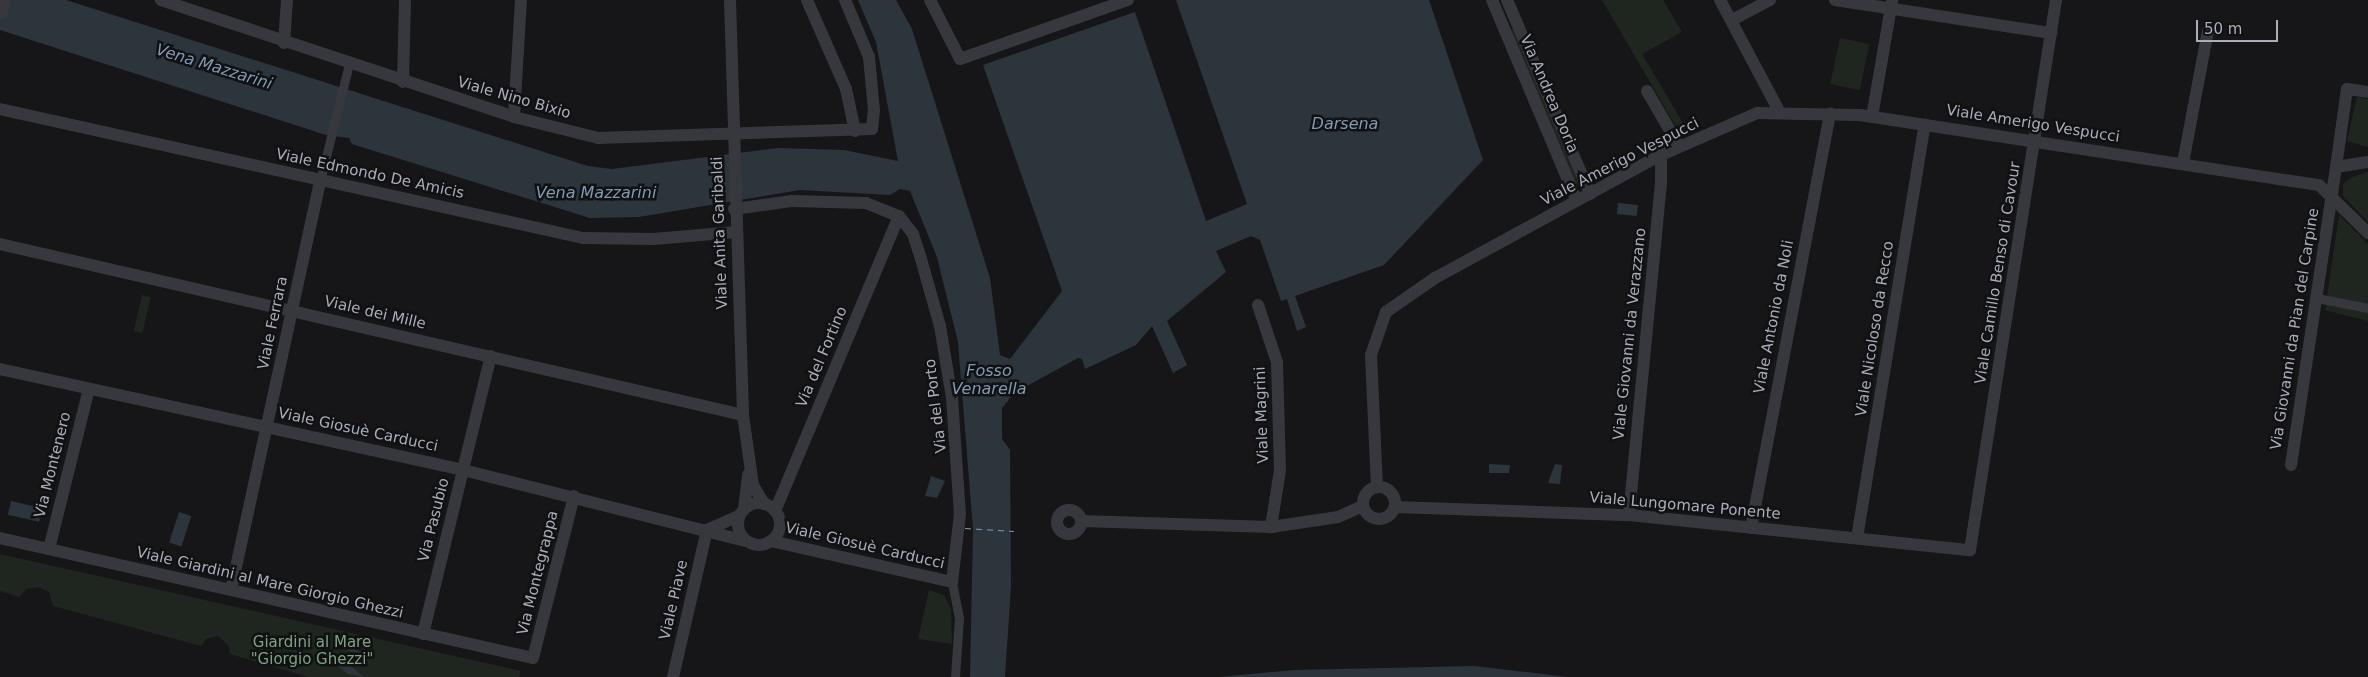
<!DOCTYPE html>
<html>
<head>
<meta charset="utf-8">
<style>
  body { margin:0 }
  #map { position:relative; width:2368px; height:677px; overflow:hidden; background:#161618; font-family:"DejaVu Sans",sans-serif }
  div>[style] { position:absolute }
  .green>* { inset:0; background:#1e261f; transform-origin:0 0 }
  .water>* { inset:0; background:#2c353c; transform-origin:0 0 }
  .ferry>* { height:1px; margin-top:-0.5px; transform-origin:0; background:repeating-linear-gradient(90deg,#7f9bb3 0 6px,transparent 0 11px) }
  .pedestrian>* { height:9px; margin:-4.5px; padding:0 4.5px; transform-origin:4.5px; border-radius:4.5px; background:#37383d }
  .minor>* { height:12px; margin:-6px; padding:0 6px; transform-origin:6px; border-radius:6px; background:#37383d }
  .minor>.ring { margin:-6px; padding:0; box-sizing:content-box; background:none; border:12px solid #37383d; border-radius:50% }
  .tertiary>* { height:15px; margin:-7.5px; padding:0 7.5px; transform-origin:7.5px; border-radius:7.5px; background:#37383d }
  span { translate:-50% -50%; white-space:nowrap; text-align:center; line-height:1.15; -webkit-text-stroke:5px #111113; paint-order:stroke }
  .street-label { font-size:15px; color:#a8adb8 }
  .park-label { font-size:15px; color:#7fa381 }
  .water-label { font-size:16px; color:#7f9bb3; font-style:italic }
  .scale { position:absolute; left:2196px; top:20px; width:82px; height:22px; box-sizing:border-box; border:2px solid #a8adb8; border-top:0; padding-left:6px; font-size:15px; line-height:18px; white-space:nowrap; color:#a8adb8; -webkit-text-stroke:4px #111113; paint-order:stroke }
</style>
</head>
<body>
<div id="map">
  <div class="green">
    <div style="clip-path:polygon(1602px 0,1663px 0,1682px 32px,1642px 54px,1686px 128px,1679px 132px)"></div>
    <div style="clip-path:polygon(1514px 28px,1580px 180px,1579px 186px,1574px 183px,1510px 30px)"></div>
    <div style="left:1840px;top:38px;width:30px;height:47px;rotate:12deg"></div>
    <div style="clip-path:polygon(2357px 97px,2368px 99px,2368px 147px,2347px 141px)"></div>
    <div style="clip-path:polygon(2368px 172px,2368px 222px,2343px 196px,2343px 184px,2352px 177px)"></div>
    <div style="clip-path:polygon(2339px 215px,2368px 244px,2368px 321px,2325px 310px)"></div>
    <div style="left:142px;top:295px;width:9px;height:37px;rotate:13deg"></div>
    <div style="clip-path:polygon(0 554px,521px 671px,519px 677px,308px 677px,230px 654px,228px 645px,218px 636px,206px 639px,201px 646px,53px 606px,49px 592px,38px 587px,27px 589px,19px 597px,0 591px)"></div>
    <div style="clip-path:polygon(929px 590px,944px 595px,951px 609px,952px 644px,918px 639px)"></div>
  </div>
  <div class="water">
    <div style="clip-path:polygon(0 0,66px 0,588px 166px,612px 169px,778px 148px,844px 150px,898px 161px,876px 42px,858px 0,896px 0,912px 29px,990px 278px,1000px 355px,1010px 359px,1062px 291px,983px 65px,1135px 12px,1206px 221px,1247px 204px,1176px 0,1429px 0,1483px 160px,1384px 265px,1295px 296px,1306px 327px,1297px 331px,1287px 299px,1281px 301px,1260px 240px,1251px 236px,1216px 251px,1226px 272px,1167px 321px,1187px 365px,1173px 373px,1152px 326px,1136px 345px,1085px 369px,1082px 359px,1078px 358px,1014px 393px,1002px 408px,1002px 439px,1010px 450px,1011px 586px,1005px 677px,970px 677px,973px 529px,958px 342px,937px 257px,910px 191px,900px 189px,890px 195px,800px 190px,639px 217px,590px 218px,352px 144px,349px 138px,326px 135px,0 30px)"></div>
    <div style="left:1618px;top:203px;width:20px;height:11px;rotate:6deg"></div>
    <div style="clip-path:polygon(1489px 464px,1510px 465px,1509px 473px,1489px 473px)"></div>
    <div style="clip-path:polygon(1555px 464px,1562px 465px,1560px 484px,1548px 483px)"></div>
    <div style="clip-path:polygon(931px 476px,945px 481px,937px 498px,925px 496px)"></div>
    <div style="left:11px;top:501px;width:32px;height:14px;rotate:13deg"></div>
    <div style="left:179px;top:512px;width:13px;height:32px;rotate:18deg"></div>
    <div style="clip-path:polygon(348px 644px,367px 657px,369px 663px,345px 648px)"></div>
    <div style="clip-path:polygon(332px 654px,340px 657px,364px 677px,348px 674px,328px 658px)"></div>
    <div style="clip-path:polygon(1474px 666px,1568px 677px,1219px 677px,1294px 670px)"></div>
  </div>
  <div class="ferry">
    <div style="left:965px;top:528px;width:49px;rotate:3.5deg"></div>
  </div>
  <div class="pedestrian">
    <div style="left:320px;top:181px;width:121px;rotate:-76.1deg"></div>
    <div style="left:2317px;top:298px;width:52px;rotate:11.1deg"></div>
    <div style="left:952px;top:582px;width:37px;rotate:79deg"></div>
    <div style="left:959px;top:618px;width:59px;rotate:93.9deg"></div>
  </div>
  <div class="minor">
    <div style="left:161px;top:0;width:372px;rotate:18.3deg"></div>
    <div style="left:514px;top:117px;width:87px;rotate:14deg"></div>
    <div style="left:598px;top:138px;width:274px;rotate:-1.9deg"></div>
    <div style="left:872px;top:129px;width:18px;rotate:-84deg"></div>
    <div style="left:874px;top:111px;width:54px;rotate:-95.3deg"></div>
    <div style="left:869px;top:57px;width:62px;rotate:-112.8deg"></div>
    <div style="left:730px;top:0;width:415px;rotate:88.2deg"></div>
    <div style="left:743px;top:415px;width:71px;rotate:81.9deg"></div>
    <div style="left:753px;top:485px;width:22px;rotate:60deg"></div>
    <div style="left:807px;top:0;width:97px;rotate:66.3deg"></div>
    <div style="left:846px;top:89px;width:43px;rotate:77.9deg"></div>
    <div style="left:930px;top:0;width:66px;rotate:63deg"></div>
    <div style="left:960px;top:59px;width:178px;rotate:-19.4deg"></div>
    <div style="left:1492px;top:0;width:218px;rotate:67.1deg"></div>
    <div style="left:1507px;top:0;width:211px;rotate:66.8deg"></div>
    <div style="left:1720px;top:0;width:128px;rotate:62deg"></div>
    <div style="left:1835px;top:0;width:219px;rotate:8.7deg"></div>
    <div style="left:1732px;top:20px;width:43px;rotate:-27.8deg"></div>
    <div style="left:284px;top:43px;width:43px;rotate:-86deg"></div>
    <div style="left:403px;top:82px;width:82px;rotate:-88.6deg"></div>
    <div style="left:1647px;top:91px;width:64px;rotate:59.8deg"></div>
    <div style="left:0;top:109px;width:597px;rotate:12.48deg"></div>
    <div style="left:583px;top:238px;width:70px;rotate:0.8deg"></div>
    <div style="left:653px;top:239px;width:84px;rotate:-4.8deg"></div>
    <div style="left:514px;top:117px;width:117px;rotate:-86.6deg"></div>
    <div style="left:1872px;top:117px;width:118px;rotate:-80.2deg"></div>
    <div style="left:2183px;top:163px;width:134px;rotate:-79.3deg"></div>
    <div style="left:2336px;top:167px;width:79px;rotate:-82deg"></div>
    <div style="left:2347px;top:89px;width:21px;rotate:8deg"></div>
    <div style="left:734px;top:209px;width:59px;rotate:-7.9deg"></div>
    <div style="left:792px;top:201px;width:74px;rotate:1.5deg"></div>
    <div style="left:866px;top:203px;width:35px;rotate:22deg"></div>
    <div style="left:899px;top:216px;width:23px;rotate:52deg"></div>
    <div style="left:913px;top:234px;width:26px;rotate:72deg"></div>
    <div style="left:921px;top:259px;width:70px;rotate:74.2deg"></div>
    <div style="left:940px;top:326px;width:73px;rotate:80.5deg"></div>
    <div style="left:952px;top:398px;width:116px;rotate:86.1deg"></div>
    <div style="left:960px;top:514px;width:68px;rotate:96.7deg"></div>
    <div style="left:952px;top:582px;width:186px;rotate:-167.2deg"></div>
    <div style="left:0;top:244px;width:762px;rotate:12.96deg"></div>
    <div style="left:1258px;top:305px;width:60px;rotate:71.6deg"></div>
    <div style="left:1277px;top:362px;width:108px;rotate:88.4deg"></div>
    <div style="left:1280px;top:470px;width:58px;rotate:99deg"></div>
    <div style="left:0;top:369px;width:474px;rotate:12.3deg"></div>
    <div style="left:463px;top:470px;width:291px;rotate:14.1deg"></div>
    <div style="left:2291px;top:465px;width:301px;rotate:-81.4deg"></div>
    <div style="left:2336px;top:167px;width:32px;rotate:-9deg"></div>
    <div class="ring" style="left:1363px;top:487px;width:20px;height:20px"></div>
    <div style="left:1377px;top:487px;width:132px;rotate:-92.6deg"></div>
    <div style="left:1371px;top:355px;width:46px;rotate:-70.8deg"></div>
    <div style="left:1386px;top:312px;width:60px;rotate:-34.8deg"></div>
    <div style="left:1435px;top:278px;width:257px;rotate:-28.6deg"></div>
    <div style="left:1661px;top:155px;width:105px;rotate:-23.6deg"></div>
    <div style="left:1757px;top:113px;width:103px;rotate:1.1deg"></div>
    <div style="left:1860px;top:115px;width:464px;rotate:8.7deg"></div>
    <div style="left:2319px;top:185px;width:69px;rotate:44.4deg"></div>
    <div class="ring" style="left:738px;top:503px;width:30px;height:30px"></div>
    <div style="left:1395px;top:507px;width:234px;rotate:2deg"></div>
    <div style="left:1629px;top:515px;width:343px;rotate:5.9deg"></div>
    <div style="left:1970px;top:550px;width:557px;rotate:-81.11deg"></div>
    <div style="left:744px;top:509px;width:35px;rotate:-83deg"></div>
    <div class="ring" style="left:1057px;top:510px;width:12px;height:12px"></div>
    <div style="left:775px;top:511px;width:320px;rotate:-67.2deg"></div>
    <div style="left:1629px;top:515px;width:332px;rotate:-84.5deg"></div>
    <div style="left:1661px;top:185px;width:30px;rotate:-90deg"></div>
    <div style="left:1081px;top:521px;width:190px;rotate:1.8deg"></div>
    <div style="left:1271px;top:527px;width:68px;rotate:-8.5deg"></div>
    <div style="left:1338px;top:517px;width:27px;rotate:-24deg"></div>
    <div style="left:1751px;top:528px;width:422px;rotate:-79.2deg"></div>
    <div style="left:707px;top:530px;width:35px;rotate:-24deg"></div>
    <div style="left:0;top:538px;width:546px;rotate:12.69deg"></div>
    <div style="left:533px;top:658px;width:167px;rotate:-75.8deg"></div>
    <div style="left:1857px;top:538px;width:419px;rotate:-80.7deg"></div>
    <div style="left:49px;top:549px;width:165px;rotate:-76deg"></div>
    <div style="left:231px;top:590px;width:419px;rotate:-77.7deg"></div>
    <div style="left:423px;top:634px;width:286px;rotate:-76.3deg"></div>
    <div style="left:673px;top:677px;width:151px;rotate:-77deg"></div>
  </div>
  <div class="tertiary">
    <div style="left:0;top:11px;width:11px;rotate:-75deg"></div>
  </div>
  <div class="street-label">
    <span style="left:1549px;top:94px;rotate:67deg">Via Andrea Doria</span>
    <span style="left:514px;top:98px;rotate:16deg">Viale Nino Bixio</span>
    <span style="left:2033px;top:124px;rotate:9deg">Viale Amerigo Vespucci</span>
    <span style="left:1620px;top:162px;rotate:-27deg">Viale Amerigo Vespucci</span>
    <span style="left:370px;top:174px;rotate:12deg">Viale Edmondo De Amicis</span>
    <span style="left:720px;top:233px;rotate:-92deg">Viale Anita Garibaldi</span>
    <span style="left:1998px;top:273px;rotate:-81deg">Viale Camillo Benso di Cavour</span>
    <span style="left:375px;top:313px;rotate:13deg">Viale dei Mille</span>
    <span style="left:1774px;top:317px;rotate:-79deg">Viale Antonio da Noli</span>
    <span style="left:273px;top:323px;rotate:-78deg">Viale Ferrara</span>
    <span style="left:1875px;top:329px;rotate:-81deg">Viale Nicoloso da Recco</span>
    <span style="left:2295px;top:329px;rotate:-81deg">Via Giovanni da Pian del Carpine</span>
    <span style="left:1630px;top:334px;rotate:-84deg">Viale Giovanni da Verazzano</span>
    <span style="left:822px;top:357px;rotate:-67deg">Via del Fortino</span>
    <span style="left:936px;top:406px;rotate:-97deg">Via del Porto</span>
    <span style="left:1262px;top:415px;rotate:-92deg">Viale Magrini</span>
    <span style="left:358px;top:430px;rotate:12deg">Viale Giosuè Carducci</span>
    <span style="left:53px;top:465px;rotate:-76deg">Via Montenero</span>
    <span style="left:1685px;top:506px;rotate:5deg">Viale Lungomare Ponente</span>
    <span style="left:434px;top:520px;rotate:-76deg">Via Pasubio</span>
    <span style="left:865px;top:546px;rotate:13deg">Viale Giosuè Carducci</span>
    <span style="left:538px;top:573px;rotate:-76deg">Via Montegrappa</span>
    <span style="left:270px;top:583px;rotate:13deg">Viale Giardini al Mare Giorgio Ghezzi</span>
    <span style="left:674px;top:600px;rotate:-77deg">Viale Piave</span>
  </div>
  <div class="park-label">
    <span style="left:312px;top:651px">Giardini al Mare<br>"Giorgio Ghezzi"</span>
  </div>
  <div class="water-label">
    <span style="left:214px;top:67px;rotate:17deg">Vena Mazzarini</span>
    <span style="left:1345px;top:124px">Darsena</span>
    <span style="left:596px;top:193px">Vena Mazzarini</span>
    <span style="left:989px;top:380px">Fosso<br>Venarella</span>
  </div>
  <div class="scale">50 m</div>
</div>
</body>
</html>
